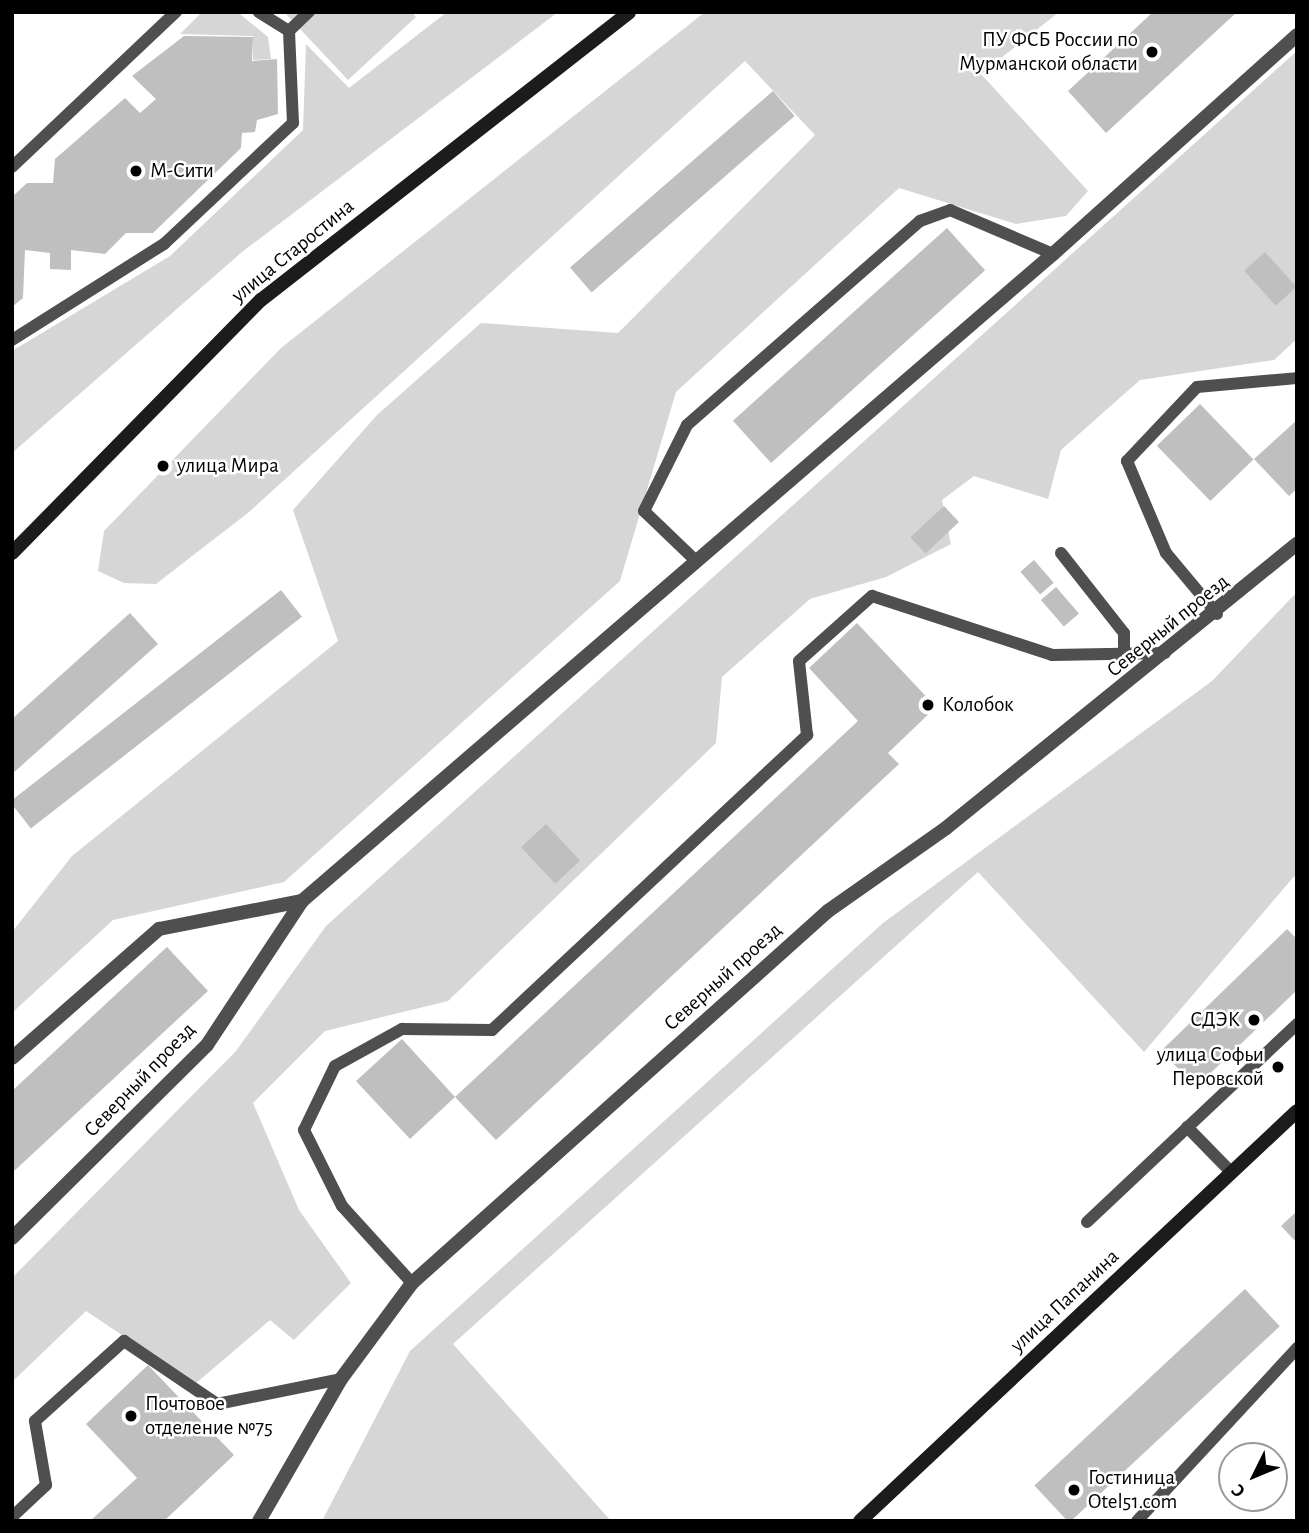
<!DOCTYPE html>
<html>
<head>
<meta charset="utf-8">
<style>
  body { margin:0 }
  #map { position:relative; width:1309px; height:1533px; overflow:hidden; background:#fff; font-family:"Alegreya Sans",sans-serif }
  div>[style] { position:absolute }
  .green>* { inset:0; background:#d6d6d6 }
  .building>* { inset:0; background:#bfbfbf; transform-origin:0 0 }
  .service>* { height:12px; margin:-6px; padding:0 6px; transform-origin:6px; border-radius:6px; background:#4f4f4f }
  .minor>* { height:14px; margin:-7px; padding:0 7px; transform-origin:7px; border-radius:7px; background:#4f4f4f }
  .tertiary>* { height:14px; margin:-7px; padding:0 7px; transform-origin:7px; border-radius:7px; background:#4f4f4f }
  .secondary>* { height:14px; margin:-7px; padding:0 7px; transform-origin:7px; border-radius:7px; background:#1c1c1c }
  .dots>* { width:19px; height:19px; translate:-50% -50%; box-sizing:border-box; border:4px solid #fff; border-radius:50% }
  span { translate:-50% -50%; white-space:nowrap; text-align:center; line-height:1.15; -webkit-text-stroke:5px #fff; paint-order:stroke }
  .poi-label { font-size:21px; color:#000 }
  .right { translate:-100% -50%; text-align:right }
  .left { translate:0 -50%; text-align:left }
  .street-label { font-size:21px; color:#000 }
  .frame { position:absolute; inset:0; border:14px solid #000; pointer-events:none }
  .north { position:absolute; left:1218px; top:1442px; width:70px; height:70px; box-sizing:border-box; background:#fff; border:2px solid #999; border-radius:50%; rotate:227deg; font-size:19px; font-weight:700; line-height:28px; text-align:center; color:#000 }
  .north::after { content:''; display:block; margin:auto; width:24px; height:32px; background:#000; clip-path:polygon(50% 0,100% 100%,50% 72%,0 100%) }
</style>
</head>
<body>
<div id="map">
  <div class="green">
    <div style="clip-path:polygon(202px 12px,240px 14px,268px 37px,271px 59px,253px 60px,253px 36px,180px 34px)"></div>
    <div style="clip-path:polygon(412px 12px,416px 17px,348px 80px,286px 14px)"></div>
    <div style="clip-path:polygon(447px 12px,558px 12px,242px 252px,12px 453px,12px 351px,170px 256px,303px 130px,306px 44px,349px 88px)"></div>
    <div style="clip-path:polygon(705px 12px,1059px 12px,981px 74px,1088px 191px,1066px 216px,1016px 224px,899px 188px,676px 392px,620px 581px,284px 882px,113px 920px,12px 1013px,12px 932px,72px 856px,338px 641px,293px 510px,377px 415px,481px 323px,618px 333px,815px 135px,745px 61px,249px 512px,156px 584px,124px 583px,98px 571px,104px 531px,281px 348px)"></div>
    <div style="clip-path:polygon(1297px 51px,1297px 339px,1274px 360px,1140px 380px,1061px 450px,1048px 499px,974px 476px,942px 500px,951px 544px,886px 577px,810px 599px,722px 677px,716px 743px,448px 1001px,325px 1031px,253px 1103px,299px 1210px,351px 1283px,294px 1340px,270px 1320px,195px 1384px,86px 1311px,12px 1382px,12px 1278px,236px 1051px,326px 926px)"></div>
    <div style="clip-path:polygon(1297px 592px,1297px 873px,1144px 1052px,978px 872px,453px 1344px,611px 1521px,322px 1521px,410px 1351px,883px 923px,1212px 681px)"></div>
  </div>
  <div class="building">
    <div style="clip-path:polygon(1153px 12px,1237px 12px,1106px 133px,1068px 91px)"></div>
    <div style="clip-path:polygon(184px 36px,253px 37px,252px 61px,277px 59px,278px 114px,257px 120px,255px 132px,242px 133px,241px 148px,153px 233px,126px 233px,105px 254px,71px 250px,71px 270px,50px 269px,50px 253px,25px 250px,23px 298px,12px 307px,12px 197px,27px 183px,53px 183px,55px 159px,125px 98px,140px 113px,156px 99px,132px 76px)"></div>
    <div style="left:773px;top:91px;width:33px;height:269px;rotate:49deg"></div>
    <div style="left:947px;top:228px;width:57px;height:288px;rotate:48deg"></div>
    <div style="left:1265px;top:252px;width:47px;height:28px;rotate:48deg"></div>
    <div style="left:1200px;top:404px;width:77px;height:60px;rotate:46deg"></div>
    <div style="clip-path:polygon(1297px 420px,1297px 489px,1289px 496px,1254px 459px)"></div>
    <div style="left:944px;top:506px;width:22px;height:46px;rotate:47deg"></div>
    <div style="left:1034px;top:560px;width:30px;height:18px;rotate:49deg"></div>
    <div style="left:1056px;top:587px;width:35px;height:20px;rotate:49deg"></div>
    <div style="left:281px;top:590px;width:34px;height:344px;rotate:52deg"></div>
    <div style="clip-path:polygon(130px 613px,158px 644px,12px 774px,12px 719px)"></div>
    <div style="clip-path:polygon(857px 623px,936px 707px,888px 753px,899px 764px,496px 1140px,455px 1097px,410px 1139px,356px 1081px,402px 1039px,455px 1097px,858px 721px,809px 668px)"></div>
    <div style="left:546px;top:824px;width:50px;height:34px;rotate:47deg"></div>
    <div style="clip-path:polygon(1287px 929px,1297px 939px,1297px 990px,1196px 1087px,1161px 1051px)"></div>
    <div style="clip-path:polygon(167px 947px,208px 991px,12px 1173px,12px 1091px)"></div>
    <div style="clip-path:polygon(1297px 1211px,1297px 1243px,1281px 1226px)"></div>
    <div style="left:1245px;top:1289px;width:51px;height:288px;rotate:47deg"></div>
    <div style="clip-path:polygon(148px 1365px,234px 1455px,164px 1521px,90px 1521px,137px 1478px,86px 1424px)"></div>
  </div>
  <div class="service">
    <div style="left:289px;top:31px;width:28px;rotate:-44deg"></div>
    <div style="left:12px;top:167px;width:226px;rotate:-43.4deg"></div>
    <div style="left:12px;top:340px;width:180px;rotate:-32.3deg"></div>
    <div style="left:164px;top:244px;width:177px;rotate:-43.2deg"></div>
    <div style="left:293px;top:123px;width:92px;rotate:-92.5deg"></div>
    <div style="left:289px;top:31px;width:36px;rotate:-148deg"></div>
    <div style="left:1061px;top:553px;width:102px;rotate:51.8deg"></div>
    <div style="left:1124px;top:633px;width:21px;rotate:90deg"></div>
    <div style="left:694px;top:559px;width:69px;rotate:-136.2deg"></div>
    <div style="left:644px;top:511px;width:96px;rotate:-63.4deg"></div>
    <div style="left:687px;top:425px;width:310px;rotate:-41.2deg"></div>
    <div style="left:920px;top:221px;width:32px;rotate:-20deg"></div>
    <div style="left:950px;top:210px;width:112px;rotate:23.1deg"></div>
    <div style="left:1217px;top:614px;width:80px;rotate:-129.9deg"></div>
    <div style="left:1166px;top:553px;width:100px;rotate:-113deg"></div>
    <div style="left:1127px;top:461px;width:102px;rotate:-46.6deg"></div>
    <div style="left:1197px;top:387px;width:100px;rotate:-5.1deg"></div>
    <div style="left:1187px;top:1127px;width:64px;rotate:45.6deg"></div>
    <div style="left:1087px;top:1222px;width:289px;rotate:-43.3deg"></div>
    <div style="left:412px;top:1283px;width:104px;rotate:-132.3deg"></div>
    <div style="left:342px;top:1206px;width:85px;rotate:-116.6deg"></div>
    <div style="left:304px;top:1130px;width:71px;rotate:-64.2deg"></div>
    <div style="left:335px;top:1066px;width:77px;rotate:-28.9deg"></div>
    <div style="left:402px;top:1029px;width:90px;rotate:0.6deg"></div>
    <div style="left:492px;top:1030px;width:432px;rotate:-43.1deg"></div>
    <div style="left:807px;top:735px;width:74px;rotate:-96.2deg"></div>
    <div style="left:799px;top:661px;width:98px;rotate:-41.7deg"></div>
    <div style="left:872px;top:596px;width:189px;rotate:18.1deg"></div>
    <div style="left:1052px;top:655px;width:113px;rotate:-1deg"></div>
    <div style="left:12px;top:1517px;width:47px;rotate:-43.3deg"></div>
    <div style="left:46px;top:1485px;width:65px;rotate:-99.8deg"></div>
    <div style="left:35px;top:1421px;width:120px;rotate:-42deg"></div>
    <div style="left:124px;top:1341px;width:112px;rotate:34.1deg"></div>
    <div style="left:217px;top:1404px;width:126px;rotate:-11.4deg"></div>
    <div style="left:1137px;top:1521px;width:236px;rotate:-47.2deg"></div>
  </div>
  <div class="minor">
    <div style="left:12px;top:1058px;width:196px;rotate:-41.3deg"></div>
    <div style="left:159px;top:929px;width:146px;rotate:-11.1deg"></div>
    <div style="left:302px;top:901px;width:991px;rotate:-40.75deg"></div>
    <div style="left:1053px;top:254px;width:328px;rotate:-41.9deg"></div>
    <div style="left:12px;top:1238px;width:274px;rotate:-44.7deg"></div>
    <div style="left:207px;top:1045px;width:173px;rotate:-56.6deg"></div>
  </div>
  <div class="tertiary">
    <div style="left:259px;top:1521px;width:164px;rotate:-60deg"></div>
    <div style="left:341px;top:1379px;width:119px;rotate:-53.5deg"></div>
    <div style="left:412px;top:1283px;width:558px;rotate:-41.8deg"></div>
    <div style="left:828px;top:911px;width:144px;rotate:-35.1deg"></div>
    <div style="left:946px;top:828px;width:452px;rotate:-39deg"></div>
  </div>
  <div class="secondary">
    <div style="left:12px;top:553px;width:355px;rotate:-45.5deg"></div>
    <div style="left:261px;top:300px;width:467px;rotate:-38deg"></div>
    <div style="left:860px;top:1521px;width:599px;rotate:-43.17deg"></div>
  </div>
  <div class="dots">
    <div style="left:1152px;top:52px;background:#000"></div>
    <div style="left:136px;top:171px;background:#000"></div>
    <div style="left:163px;top:466px;background:#000"></div>
    <div style="left:928px;top:705px;background:#000"></div>
    <div style="left:1254px;top:1020px;background:#000"></div>
    <div style="left:1278px;top:1067px;background:#000"></div>
    <div style="left:131px;top:1416px;background:#000"></div>
    <div style="left:1074px;top:1490px;background:#000"></div>
  </div>
  <div class="poi-label">
    <span class="right" style="left:1138px;top:52px">ПУ ФСБ России по<br>Мурманской области</span>
    <span class="left" style="left:150px;top:171px">М-Сити</span>
    <span class="left" style="left:177px;top:466px">улица Мира</span>
    <span class="left" style="left:942px;top:705px">Колобок</span>
    <span class="right" style="left:1240px;top:1020px">СДЭК</span>
    <span class="right" style="left:1264px;top:1067px">улица Софьи<br>Перовской</span>
    <span class="left" style="left:145px;top:1416px">Почтовое<br>отделение №75</span>
    <span class="left" style="left:1088px;top:1490px">Гостиница<br>Otel51.com</span>
  </div>
  <div class="street-label">
    <span style="left:293px;top:251px;rotate:-39deg">улица Старостина</span>
    <span style="left:1168px;top:626px;rotate:-39deg">Северный проезд</span>
    <span style="left:723px;top:977px;rotate:-42deg">Северный проезд</span>
    <span style="left:140px;top:1080px;rotate:-46deg">Северный проезд</span>
    <span style="left:1065px;top:1301px;rotate:-43deg">улица Папанина</span>
  </div>
  <div class="frame"></div>
  <div class="north">С</div>
</div>
</body>
</html>
